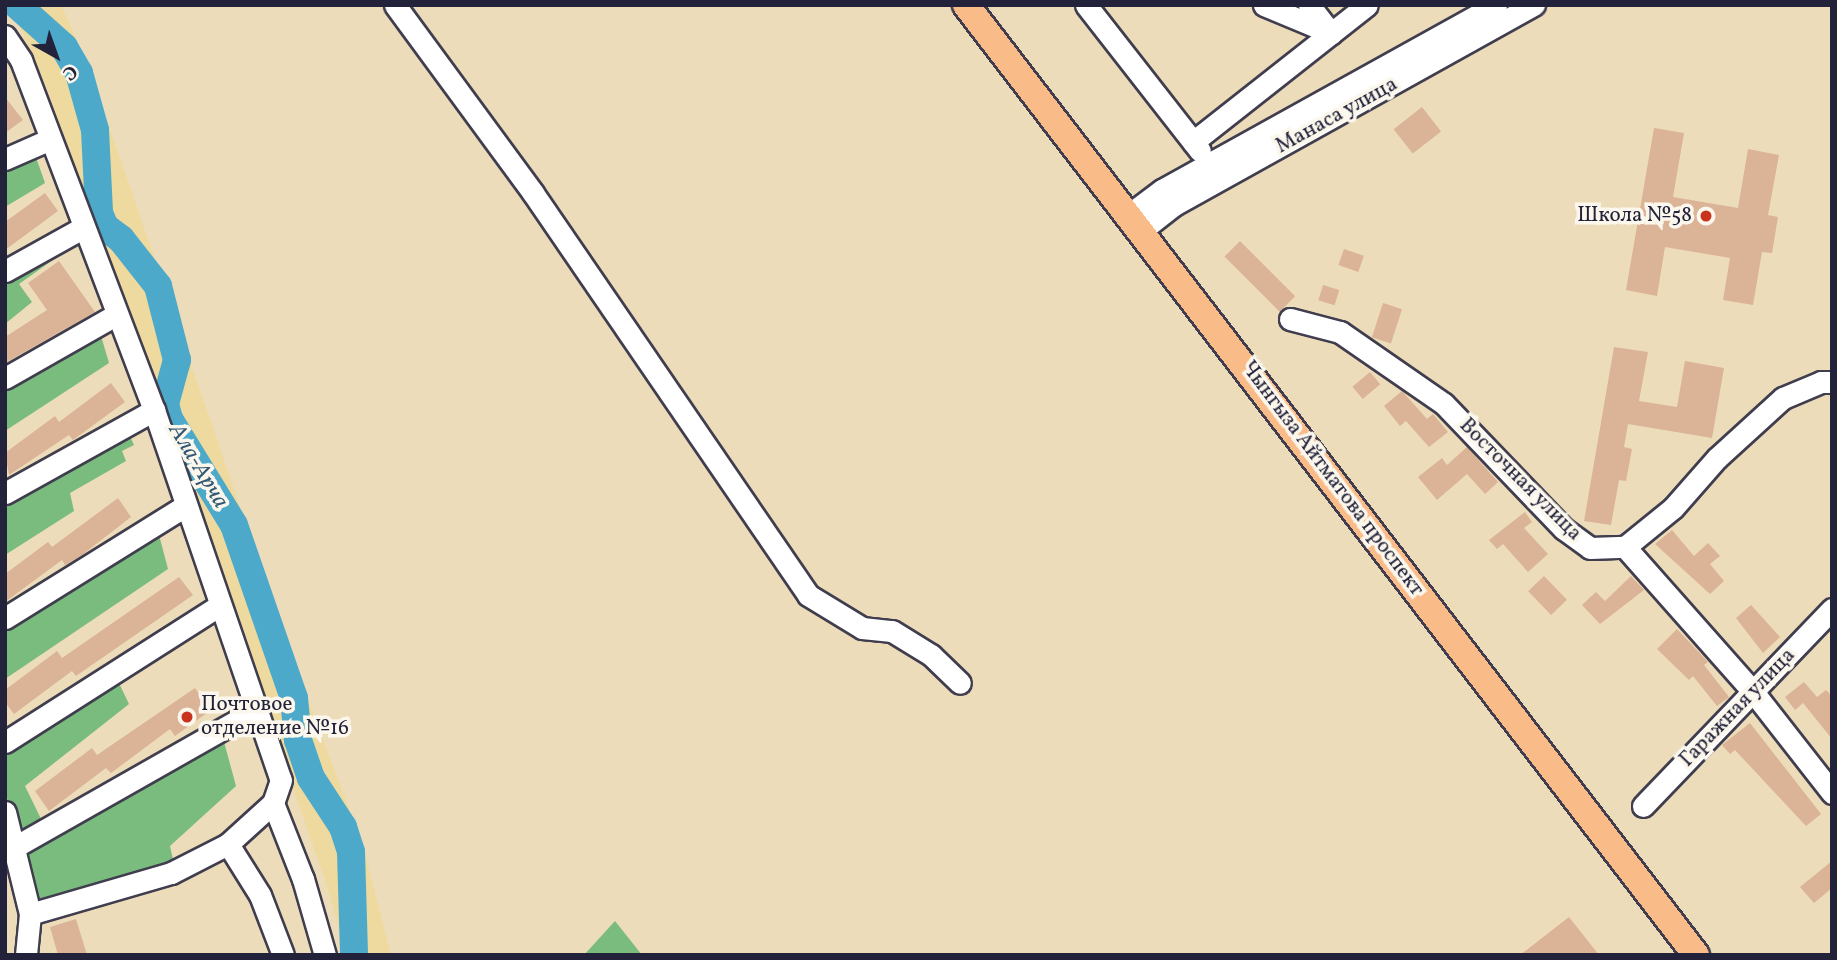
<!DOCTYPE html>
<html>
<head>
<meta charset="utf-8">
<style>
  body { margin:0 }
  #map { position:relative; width:1837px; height:960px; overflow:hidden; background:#eddcba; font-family:Vollkorn,serif }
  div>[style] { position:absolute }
  .forest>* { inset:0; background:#79bc7e }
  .sand>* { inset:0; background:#eeda9e }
  .river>* { height:28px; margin:-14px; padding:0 14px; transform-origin:14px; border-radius:14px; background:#4ca9ca }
  .building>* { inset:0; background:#dbb397; transform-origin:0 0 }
  .roads { filter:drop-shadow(2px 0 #403e4e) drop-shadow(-2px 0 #403e4e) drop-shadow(0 2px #403e4e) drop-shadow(0 -2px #403e4e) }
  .minor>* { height:21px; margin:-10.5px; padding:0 10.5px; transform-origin:10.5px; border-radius:10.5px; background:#fff }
  .major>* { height:26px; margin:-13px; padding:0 13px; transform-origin:13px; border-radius:13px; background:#f9bc89 }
  .dots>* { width:19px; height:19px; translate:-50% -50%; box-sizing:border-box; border:4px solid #fbf7ec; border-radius:50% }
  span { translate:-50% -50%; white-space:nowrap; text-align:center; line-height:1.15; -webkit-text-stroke:7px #fbf7ec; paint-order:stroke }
  .street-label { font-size:21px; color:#22223b }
  .poi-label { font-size:21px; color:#22223b }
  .right { translate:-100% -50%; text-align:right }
  .left { translate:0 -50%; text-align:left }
  .water-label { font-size:23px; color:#335874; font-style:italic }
  .frame { position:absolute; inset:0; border:7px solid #22223b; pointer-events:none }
  .north { position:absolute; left:21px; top:21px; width:70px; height:70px; -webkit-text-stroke:5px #fbf7ec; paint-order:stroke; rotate:140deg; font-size:19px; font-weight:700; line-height:28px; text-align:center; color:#22223b }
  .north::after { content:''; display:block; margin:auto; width:24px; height:32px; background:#22223b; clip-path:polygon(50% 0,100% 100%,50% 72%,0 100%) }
</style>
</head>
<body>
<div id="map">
  <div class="forest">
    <div style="clip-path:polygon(33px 149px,45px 183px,5px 207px,5px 163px)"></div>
    <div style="clip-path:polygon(43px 251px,50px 262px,19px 284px,32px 302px,5px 324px,5px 274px)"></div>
    <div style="clip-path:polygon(99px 329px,109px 363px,5px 431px,5px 383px)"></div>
    <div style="clip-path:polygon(126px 428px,134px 445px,122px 451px,126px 461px,70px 493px,74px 511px,5px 555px,5px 500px)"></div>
    <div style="clip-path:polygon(158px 531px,168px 569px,5px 679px,5px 625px)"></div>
    <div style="clip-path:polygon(117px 679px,129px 704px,25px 786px,43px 823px,16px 840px,5px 789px,5px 748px)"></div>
    <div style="clip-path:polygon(223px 738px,236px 786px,170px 846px,174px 864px,35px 904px,22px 851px)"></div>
    <div style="clip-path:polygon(615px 921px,642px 955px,584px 955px)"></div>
  </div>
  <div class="sand">
    <div style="clip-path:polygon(10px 5px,61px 5px,89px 68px,293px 660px,362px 843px,391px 955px,346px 955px,328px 889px,122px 297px,44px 81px)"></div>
  </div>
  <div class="river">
    <div style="left:17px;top:5px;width:63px;rotate:41.8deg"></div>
    <div style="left:64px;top:47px;width:30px;rotate:60deg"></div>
    <div style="left:79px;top:73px;width:59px;rotate:74.3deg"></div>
    <div style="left:95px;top:130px;width:83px;rotate:87.2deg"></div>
    <div style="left:99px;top:213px;width:15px;rotate:67deg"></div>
    <div style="left:105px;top:227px;width:20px;rotate:37deg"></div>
    <div style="left:121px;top:239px;width:60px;rotate:51.8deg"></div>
    <div style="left:158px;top:286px;width:76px;rotate:75.6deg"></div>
    <div style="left:177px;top:360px;width:46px;rotate:105.3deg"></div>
    <div style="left:165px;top:404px;width:16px;rotate:75deg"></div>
    <div style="left:169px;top:419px;width:124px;rotate:58.5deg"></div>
    <div style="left:234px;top:525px;width:183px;rotate:70.9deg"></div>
    <div style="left:294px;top:698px;width:42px;rotate:84.6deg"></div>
    <div style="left:298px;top:740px;width:40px;rotate:71.1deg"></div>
    <div style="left:311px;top:778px;width:59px;rotate:56.9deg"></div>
    <div style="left:343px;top:827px;width:26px;rotate:72deg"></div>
    <div style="left:351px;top:852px;width:103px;rotate:88.3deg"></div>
  </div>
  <div class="building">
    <div style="clip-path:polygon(5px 97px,23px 120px,5px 133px)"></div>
    <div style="left:1422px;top:107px;width:31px;height:36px;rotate:52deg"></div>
    <div style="clip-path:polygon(1654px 128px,1684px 133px,1673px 197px,1738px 208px,1748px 149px,1779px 155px,1768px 215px,1778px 217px,1772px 253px,1762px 252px,1753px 305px,1723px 300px,1730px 258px,1665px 247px,1657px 296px,1626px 290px)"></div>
    <div style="clip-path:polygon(45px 193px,58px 211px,5px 250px,5px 222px)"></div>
    <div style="left:1240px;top:241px;width:78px;height:22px;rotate:45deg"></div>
    <div style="left:1344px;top:249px;width:21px;height:17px;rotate:19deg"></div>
    <div style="clip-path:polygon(59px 261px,95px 312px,5px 363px,5px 337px,47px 310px,28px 283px)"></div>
    <div style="left:1323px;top:285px;width:17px;height:16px;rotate:17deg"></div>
    <div style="left:1383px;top:303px;width:20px;height:36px;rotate:18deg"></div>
    <div style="clip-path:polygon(1614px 347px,1648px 352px,1639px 401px,1677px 407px,1685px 361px,1724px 368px,1712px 438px,1628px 424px,1624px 447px,1632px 449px,1626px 481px,1619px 480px,1611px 525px,1584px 521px)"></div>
    <div style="left:1370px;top:372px;width:16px;height:23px;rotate:50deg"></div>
    <div style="clip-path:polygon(111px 383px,125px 402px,73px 440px,69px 435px,9px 475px,5px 453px,55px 416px,59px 422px)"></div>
    <div style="clip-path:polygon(1402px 391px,1427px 419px,1433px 414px,1448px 432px,1429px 447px,1406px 421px,1400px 426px,1384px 406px)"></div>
    <div style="clip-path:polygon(1467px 447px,1498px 482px,1485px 494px,1467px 474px,1437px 500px,1418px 477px,1442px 458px,1447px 465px)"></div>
    <div style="clip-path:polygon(118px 498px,131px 517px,82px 555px,65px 565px,62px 560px,5px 602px,5px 574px,48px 542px,52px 547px)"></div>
    <div style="clip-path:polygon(1525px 512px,1532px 522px,1524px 528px,1548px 554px,1528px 572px,1503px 544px,1497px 549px,1489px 540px)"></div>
    <div style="clip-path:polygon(1672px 530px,1694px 556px,1708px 543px,1720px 556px,1710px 564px,1724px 581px,1710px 594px,1655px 544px)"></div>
    <div style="left:1544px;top:576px;width:33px;height:22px;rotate:46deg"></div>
    <div style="clip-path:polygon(1631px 576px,1644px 590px,1600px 624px,1582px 605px,1596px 592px,1605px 601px)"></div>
    <div style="clip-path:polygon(179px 577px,193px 595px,76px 676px,72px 671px,14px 714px,5px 702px,5px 690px,57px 651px,62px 658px)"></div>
    <div style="clip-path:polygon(1751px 605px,1780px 637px,1763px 653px,1736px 618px)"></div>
    <div style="clip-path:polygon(1677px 629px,1708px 662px,1704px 665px,1729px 697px,1717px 706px,1693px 676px,1689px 680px,1657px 649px)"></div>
    <div style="clip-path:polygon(1804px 682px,1817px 697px,1826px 690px,1832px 696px,1832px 739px,1803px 703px,1795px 710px,1785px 697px)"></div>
    <div style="clip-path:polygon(195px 688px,211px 710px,175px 736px,170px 729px,111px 773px,106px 768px,49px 811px,35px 791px,92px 748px,97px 755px)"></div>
    <div style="clip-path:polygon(1750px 723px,1821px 814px,1806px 826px,1735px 750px,1730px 754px,1722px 745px)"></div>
    <div style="clip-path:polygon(1832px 861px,1832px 888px,1814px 903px,1800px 887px)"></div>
    <div style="clip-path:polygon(1569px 917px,1599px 955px,1520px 955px)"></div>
    <div style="clip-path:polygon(76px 919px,87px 955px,58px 955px,50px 927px)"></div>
  </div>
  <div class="roads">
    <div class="minor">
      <div style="left:395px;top:5px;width:233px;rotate:53.7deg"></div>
      <div style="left:533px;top:193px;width:487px;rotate:55.6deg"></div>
      <div style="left:808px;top:595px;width:63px;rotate:31.4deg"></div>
      <div style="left:862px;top:628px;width:30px;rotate:6deg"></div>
      <div style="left:892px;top:631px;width:46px;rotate:31.6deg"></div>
      <div style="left:931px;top:655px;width:40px;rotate:44deg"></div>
      <div style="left:1086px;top:5px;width:185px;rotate:52deg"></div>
      <div style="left:1264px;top:5px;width:73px;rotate:22.7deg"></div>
      <div style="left:1309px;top:5px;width:36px;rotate:52deg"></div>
      <div style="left:5px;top:36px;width:29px;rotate:56deg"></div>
      <div style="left:21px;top:60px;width:374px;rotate:69.2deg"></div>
      <div style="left:154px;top:410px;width:391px;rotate:71.1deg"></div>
      <div style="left:281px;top:780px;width:24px;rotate:109deg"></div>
      <div style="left:273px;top:803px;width:61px;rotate:137.7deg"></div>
      <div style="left:228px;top:844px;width:64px;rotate:153deg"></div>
      <div style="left:171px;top:873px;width:147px;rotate:163.8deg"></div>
      <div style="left:1193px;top:142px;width:221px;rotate:-38.2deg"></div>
      <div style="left:5px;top:159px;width:47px;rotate:-23.8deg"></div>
      <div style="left:1130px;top:214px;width:40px;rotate:-37deg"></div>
      <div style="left:1162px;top:190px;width:382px;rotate:-29deg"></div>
      <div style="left:1142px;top:230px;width:41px;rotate:-38deg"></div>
      <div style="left:1174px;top:205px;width:412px;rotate:-29.1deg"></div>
      <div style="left:5px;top:271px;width:90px;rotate:-29.1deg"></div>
      <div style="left:1290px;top:319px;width:52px;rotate:14.6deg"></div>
      <div style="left:1340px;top:332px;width:126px;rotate:34.7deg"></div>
      <div style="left:1444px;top:404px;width:173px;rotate:46.2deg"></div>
      <div style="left:1564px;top:529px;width:32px;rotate:36deg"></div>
      <div style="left:1590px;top:548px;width:35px;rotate:-2deg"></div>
      <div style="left:1625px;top:547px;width:195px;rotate:48.5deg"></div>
      <div style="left:1754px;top:693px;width:127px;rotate:52deg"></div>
      <div style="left:5px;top:378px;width:129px;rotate:-29.7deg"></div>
      <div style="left:5px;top:493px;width:171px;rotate:-29.1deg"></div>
      <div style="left:1625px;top:547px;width:62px;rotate:-39.1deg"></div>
      <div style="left:1673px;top:508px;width:67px;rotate:-48.7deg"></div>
      <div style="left:1717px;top:458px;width:89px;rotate:-42.3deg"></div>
      <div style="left:1783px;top:398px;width:41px;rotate:-22.8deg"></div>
      <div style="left:1821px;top:382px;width:11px"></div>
      <div style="left:5px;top:618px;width:212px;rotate:-31.9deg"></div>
      <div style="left:5px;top:742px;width:255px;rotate:-32.5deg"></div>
      <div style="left:273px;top:803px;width:82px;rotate:68.5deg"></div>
      <div style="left:303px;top:879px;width:79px;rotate:73.9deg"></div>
      <div style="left:1643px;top:806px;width:273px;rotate:-46.2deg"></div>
      <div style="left:5px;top:812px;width:105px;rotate:76.2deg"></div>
      <div style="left:30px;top:914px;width:41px;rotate:95.6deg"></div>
      <div style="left:228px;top:844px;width:60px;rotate:57.9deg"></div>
      <div style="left:260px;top:895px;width:64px;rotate:69deg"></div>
      <div style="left:13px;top:848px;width:279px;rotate:-29.6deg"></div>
    </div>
    <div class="major">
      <div style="left:966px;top:5px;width:1198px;rotate:52.46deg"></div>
    </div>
  </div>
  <div class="dots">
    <div style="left:1706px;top:216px;background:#c8321e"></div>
    <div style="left:187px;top:717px;background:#c8321e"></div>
  </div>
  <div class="street-label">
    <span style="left:1337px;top:116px;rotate:-29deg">Манаса улица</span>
    <span style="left:1332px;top:479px;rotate:53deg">Чынгыза Айтматова проспект</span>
    <span style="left:1520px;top:480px;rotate:45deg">Восточная улица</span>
    <span style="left:1738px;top:708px;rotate:-46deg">Гаражная улица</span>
  </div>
  <div class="poi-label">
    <span class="right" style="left:1692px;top:216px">Школа №58</span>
    <span class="left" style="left:201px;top:717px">Почтовое<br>отделение №16</span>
  </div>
  <div class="water-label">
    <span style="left:198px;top:466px;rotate:59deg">Ала-Арча</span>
  </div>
  <div class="frame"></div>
  <div class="north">С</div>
</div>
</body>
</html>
